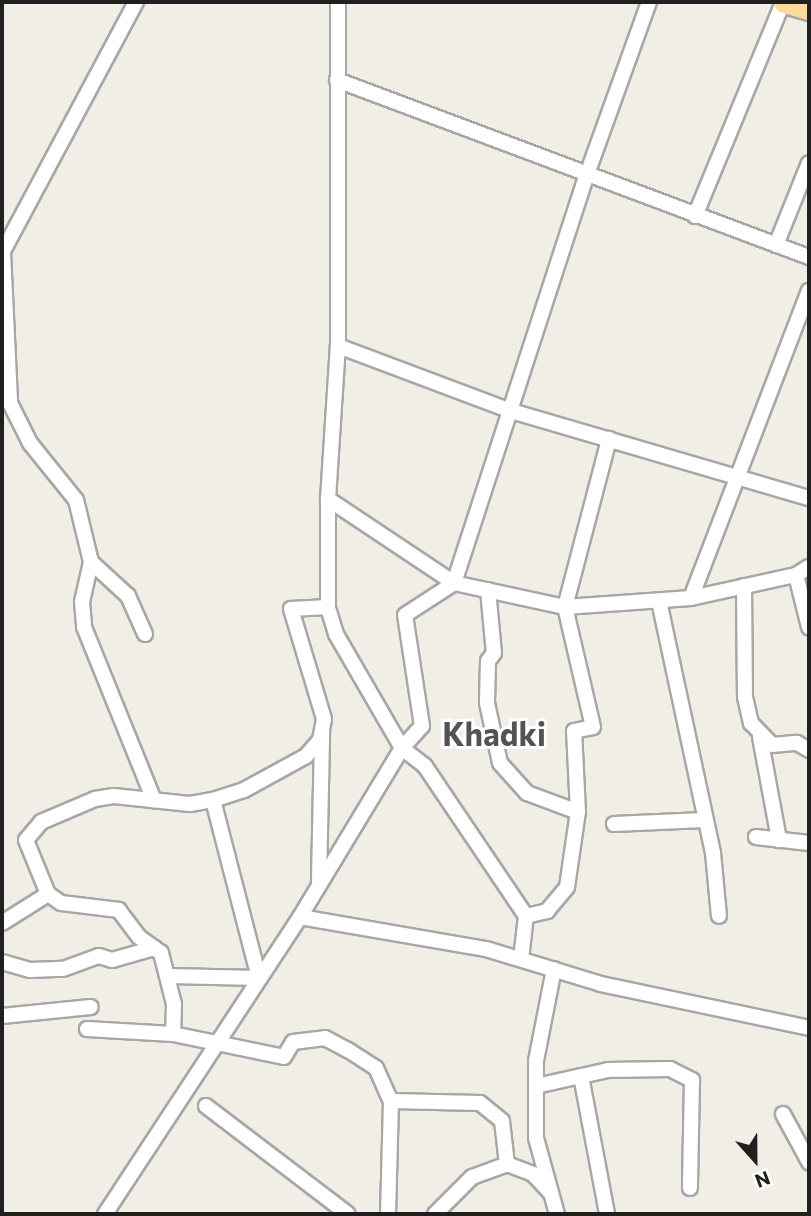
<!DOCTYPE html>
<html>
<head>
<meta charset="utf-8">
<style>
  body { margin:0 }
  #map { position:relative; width:811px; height:1216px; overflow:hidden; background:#f1eee5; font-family:Commissioner,sans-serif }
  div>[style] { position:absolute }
  .roads { filter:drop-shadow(2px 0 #a7a7a7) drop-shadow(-2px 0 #a7a7a7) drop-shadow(0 2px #a7a7a7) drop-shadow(0 -2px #a7a7a7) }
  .minor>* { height:14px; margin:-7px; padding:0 7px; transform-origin:7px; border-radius:7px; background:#fff }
  .primary>* { height:21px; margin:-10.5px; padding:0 10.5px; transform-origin:10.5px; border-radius:10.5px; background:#ffda9c }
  span { translate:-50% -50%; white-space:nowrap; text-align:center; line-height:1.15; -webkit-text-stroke:6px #fff; paint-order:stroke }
  .district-label { font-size:32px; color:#535353; font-weight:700 }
  .frame { position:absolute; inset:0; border:4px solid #202020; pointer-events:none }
  .north { position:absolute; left:720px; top:1125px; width:70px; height:70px; -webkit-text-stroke:5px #fff; paint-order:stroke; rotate:159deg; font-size:19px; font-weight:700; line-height:28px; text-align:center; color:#202020 }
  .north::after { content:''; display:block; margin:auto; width:24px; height:32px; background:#202020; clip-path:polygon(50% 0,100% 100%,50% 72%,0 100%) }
</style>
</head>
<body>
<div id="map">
  <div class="roads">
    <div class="minor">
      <div style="left:337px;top:80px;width:504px;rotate:20.56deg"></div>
      <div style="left:695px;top:216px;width:231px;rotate:-67.6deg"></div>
      <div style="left:776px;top:245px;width:88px;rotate:-68.1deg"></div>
      <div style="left:3px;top:252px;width:151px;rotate:87.3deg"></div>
      <div style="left:10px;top:403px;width:45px;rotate:63.4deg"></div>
      <div style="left:30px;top:443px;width:73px;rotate:51.1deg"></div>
      <div style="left:76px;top:500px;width:64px;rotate:76.4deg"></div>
      <div style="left:2px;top:253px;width:285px;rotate:-61.9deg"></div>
      <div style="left:338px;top:346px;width:185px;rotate:20.6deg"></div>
      <div style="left:511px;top:411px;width:310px;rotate:16.3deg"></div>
      <div style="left:328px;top:499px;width:151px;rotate:33.7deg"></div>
      <div style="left:454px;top:583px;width:114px;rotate:12.2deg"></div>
      <div style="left:565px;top:607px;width:126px;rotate:-4.1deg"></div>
      <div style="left:691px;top:598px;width:107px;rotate:-12.4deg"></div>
      <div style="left:796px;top:575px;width:15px;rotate:-32deg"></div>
      <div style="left:796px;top:575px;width:54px;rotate:76deg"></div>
      <div style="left:744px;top:586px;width:111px;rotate:89.5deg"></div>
      <div style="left:745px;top:697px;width:27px;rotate:77deg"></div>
      <div style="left:751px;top:723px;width:30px;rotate:46deg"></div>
      <div style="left:772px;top:745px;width:25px;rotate:-5deg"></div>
      <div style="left:797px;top:743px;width:14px;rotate:30deg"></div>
      <div style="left:488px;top:590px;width:63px;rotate:84.6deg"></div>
      <div style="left:494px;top:653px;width:10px;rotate:127deg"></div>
      <div style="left:488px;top:661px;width:42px;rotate:91.4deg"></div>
      <div style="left:487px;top:703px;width:61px;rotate:77.8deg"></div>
      <div style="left:500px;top:763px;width:40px;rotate:48deg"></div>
      <div style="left:527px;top:793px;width:54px;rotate:20.4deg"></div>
      <div style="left:691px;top:598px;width:329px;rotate:-69deg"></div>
      <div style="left:659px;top:601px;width:258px;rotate:77.9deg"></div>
      <div style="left:713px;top:853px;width:63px;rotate:84.6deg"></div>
      <div style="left:145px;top:634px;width:42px;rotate:-114.1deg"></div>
      <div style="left:128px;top:596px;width:50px;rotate:-137.4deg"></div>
      <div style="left:91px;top:562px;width:41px;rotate:102.7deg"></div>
      <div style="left:82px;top:602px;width:25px;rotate:85deg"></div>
      <div style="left:84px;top:627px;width:187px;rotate:68deg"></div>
      <div style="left:760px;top:737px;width:105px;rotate:79.5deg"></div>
      <div style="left:614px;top:824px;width:90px;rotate:-2.5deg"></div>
      <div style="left:756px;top:837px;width:53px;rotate:6.5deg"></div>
      <div style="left:319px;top:881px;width:148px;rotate:-88.8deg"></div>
      <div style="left:526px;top:916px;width:181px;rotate:-124deg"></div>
      <div style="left:425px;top:766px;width:29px;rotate:-142deg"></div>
      <div style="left:402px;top:748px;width:30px;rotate:-48deg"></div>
      <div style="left:422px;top:726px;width:112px;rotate:-98.7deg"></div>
      <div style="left:405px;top:615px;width:59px;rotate:-33.1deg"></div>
      <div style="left:454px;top:583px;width:427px;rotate:-72deg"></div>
      <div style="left:586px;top:177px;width:186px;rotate:-70.2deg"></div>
      <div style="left:300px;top:917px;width:189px;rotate:9.8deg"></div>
      <div style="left:486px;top:949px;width:120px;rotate:16.9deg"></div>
      <div style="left:601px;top:984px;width:213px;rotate:11.9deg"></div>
      <div style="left:2px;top:923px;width:54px;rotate:-32.2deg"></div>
      <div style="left:521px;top:959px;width:43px;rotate:-83.4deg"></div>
      <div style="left:526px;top:916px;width:22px;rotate:-13deg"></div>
      <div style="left:547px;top:911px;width:31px;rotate:-50deg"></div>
      <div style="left:567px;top:887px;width:76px;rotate:-81.7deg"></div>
      <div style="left:578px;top:812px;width:81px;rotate:-92.8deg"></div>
      <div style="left:574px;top:731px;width:19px;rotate:-12deg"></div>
      <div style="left:593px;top:727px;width:123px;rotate:-103.1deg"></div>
      <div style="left:565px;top:607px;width:174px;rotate:-75.3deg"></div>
      <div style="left:2px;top:962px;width:29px;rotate:16deg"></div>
      <div style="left:30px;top:970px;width:33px;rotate:-2deg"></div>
      <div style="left:63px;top:969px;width:38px;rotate:-20deg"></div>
      <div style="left:99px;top:956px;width:14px;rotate:17deg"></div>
      <div style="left:112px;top:960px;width:44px;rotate:-15.9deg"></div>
      <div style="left:554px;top:969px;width:94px;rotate:101.1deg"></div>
      <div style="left:536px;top:1061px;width:77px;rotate:90deg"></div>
      <div style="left:536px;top:1138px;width:79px;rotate:74.6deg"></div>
      <div style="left:169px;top:976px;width:90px;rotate:1.3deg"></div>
      <div style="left:259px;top:978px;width:184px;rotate:-104.5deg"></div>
      <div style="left:2px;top:1016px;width:89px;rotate:-5.8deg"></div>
      <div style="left:87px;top:1029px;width:86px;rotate:3.3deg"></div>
      <div style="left:173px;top:1034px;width:113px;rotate:11.7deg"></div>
      <div style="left:284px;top:1057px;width:17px;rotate:-59deg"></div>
      <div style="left:293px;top:1042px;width:32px;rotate:-7deg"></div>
      <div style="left:325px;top:1038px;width:26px;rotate:28deg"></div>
      <div style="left:348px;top:1050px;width:33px;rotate:33deg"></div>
      <div style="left:376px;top:1068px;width:36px;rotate:66deg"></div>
      <div style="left:391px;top:1101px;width:113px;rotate:91.5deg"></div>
      <div style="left:173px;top:1034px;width:30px;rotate:-88deg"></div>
      <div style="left:174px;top:1004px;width:53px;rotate:-104.3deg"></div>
      <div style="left:161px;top:953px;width:27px;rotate:-144deg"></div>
      <div style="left:139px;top:937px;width:34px;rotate:-127deg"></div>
      <div style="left:119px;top:910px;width:58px;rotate:-173.1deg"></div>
      <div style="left:61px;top:903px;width:16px;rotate:-145deg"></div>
      <div style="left:48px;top:894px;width:58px;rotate:-112.2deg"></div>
      <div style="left:26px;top:840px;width:23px;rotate:-50deg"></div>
      <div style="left:41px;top:822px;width:59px;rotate:-23.1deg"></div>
      <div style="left:95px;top:799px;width:19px;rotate:-9deg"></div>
      <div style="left:114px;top:796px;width:76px;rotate:6deg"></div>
      <div style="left:190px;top:804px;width:23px;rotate:-10deg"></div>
      <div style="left:213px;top:800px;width:33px;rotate:-18deg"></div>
      <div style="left:244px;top:790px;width:71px;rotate:-28.7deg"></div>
      <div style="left:306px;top:756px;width:21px;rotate:-49deg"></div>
      <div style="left:320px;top:740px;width:21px;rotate:-79deg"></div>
      <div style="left:324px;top:719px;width:115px;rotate:-106.7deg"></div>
      <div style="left:291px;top:609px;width:37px;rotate:-3deg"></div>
      <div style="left:581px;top:1076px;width:140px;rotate:79.3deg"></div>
      <div style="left:536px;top:1086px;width:74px;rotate:-12.5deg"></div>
      <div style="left:608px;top:1070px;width:62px;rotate:-0.9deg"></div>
      <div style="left:670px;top:1069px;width:25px;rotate:27deg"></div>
      <div style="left:692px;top:1080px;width:108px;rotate:91.1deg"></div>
      <div style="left:391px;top:1101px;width:89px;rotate:1.3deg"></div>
      <div style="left:480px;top:1103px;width:28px;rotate:39deg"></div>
      <div style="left:502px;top:1121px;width:43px;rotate:83.4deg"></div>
      <div style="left:206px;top:1106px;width:178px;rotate:37.3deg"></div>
      <div style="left:783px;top:1114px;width:55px;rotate:61.6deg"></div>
      <div style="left:105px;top:1214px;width:355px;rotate:-56.7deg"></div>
      <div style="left:300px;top:917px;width:197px;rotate:-58.9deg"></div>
      <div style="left:402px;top:748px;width:132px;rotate:-120.1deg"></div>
      <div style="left:336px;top:634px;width:28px;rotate:-107deg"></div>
      <div style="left:328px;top:607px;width:108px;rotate:-90deg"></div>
      <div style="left:328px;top:499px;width:153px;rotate:-86.3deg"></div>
      <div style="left:338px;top:346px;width:344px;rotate:-90deg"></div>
      <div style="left:435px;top:1214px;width:52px;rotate:-45deg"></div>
      <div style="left:472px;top:1177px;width:37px;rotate:-20deg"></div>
      <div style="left:507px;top:1164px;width:28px;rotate:21deg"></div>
      <div style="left:533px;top:1174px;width:25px;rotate:47deg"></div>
    </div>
    <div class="primary">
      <div style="left:784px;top:2px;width:26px;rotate:16deg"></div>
    </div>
  </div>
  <div class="district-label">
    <span style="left:494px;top:733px">Khadki</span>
  </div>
  <div class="frame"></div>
  <div class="north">N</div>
</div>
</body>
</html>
